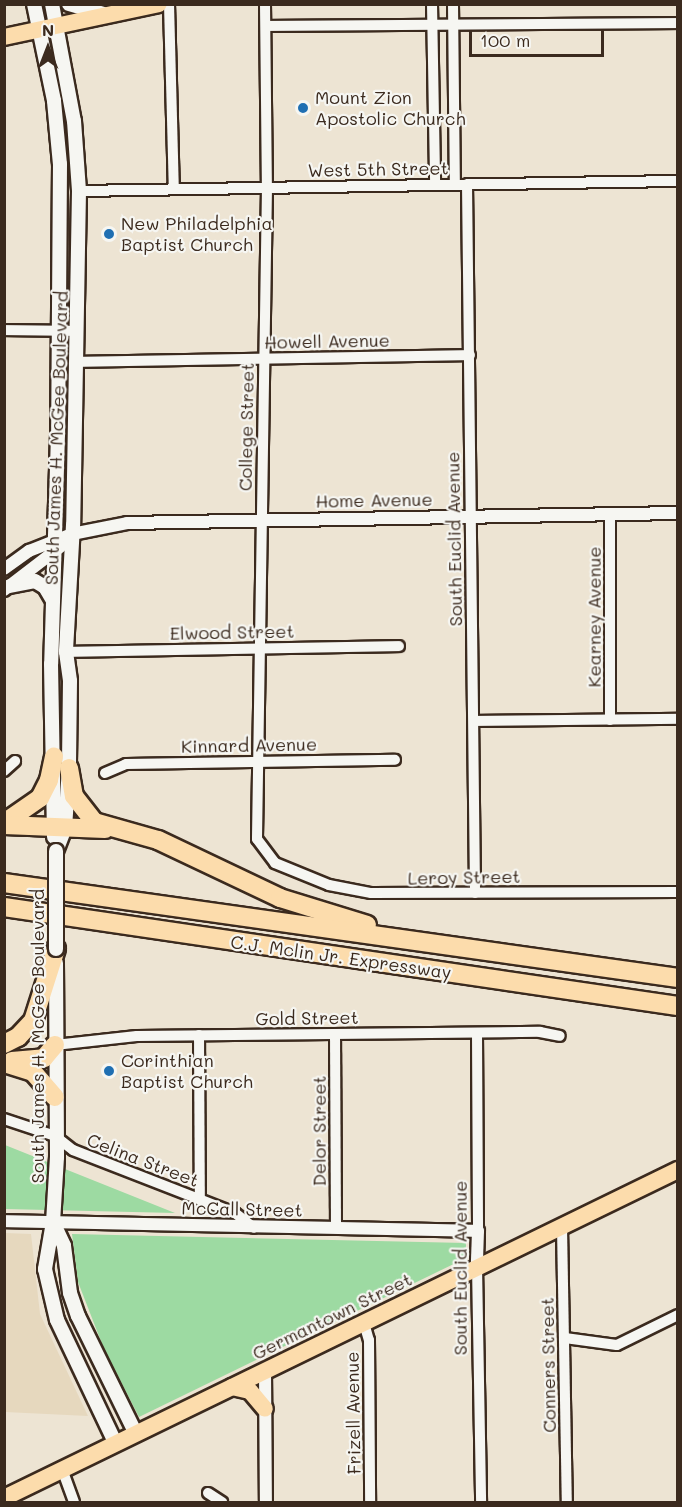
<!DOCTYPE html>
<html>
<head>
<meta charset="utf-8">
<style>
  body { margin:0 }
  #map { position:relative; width:682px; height:1507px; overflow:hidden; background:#ede4d3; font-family:Mali,sans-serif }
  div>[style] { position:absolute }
  .built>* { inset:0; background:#e6d8be }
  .green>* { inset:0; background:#9ddaa2 }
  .roads { filter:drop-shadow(2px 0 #3b2a1e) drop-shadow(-2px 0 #3b2a1e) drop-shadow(0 2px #3b2a1e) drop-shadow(0 -2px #3b2a1e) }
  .minor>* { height:10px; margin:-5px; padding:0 5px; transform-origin:5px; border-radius:5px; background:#f6f6f2 }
  .tertiary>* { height:12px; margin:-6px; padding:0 6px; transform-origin:6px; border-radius:6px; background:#f6f6f2 }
  .secondary>* { height:14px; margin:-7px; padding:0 7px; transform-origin:7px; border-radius:7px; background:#f6f6f2 }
  .primary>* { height:16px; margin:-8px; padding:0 8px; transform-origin:8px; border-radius:8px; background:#fcdcac }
  .motorway>* { height:18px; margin:-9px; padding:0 9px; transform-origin:9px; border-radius:9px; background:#fcdcac }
  .bridges { filter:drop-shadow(2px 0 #3b2a1e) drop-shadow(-2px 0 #3b2a1e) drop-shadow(0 2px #3b2a1e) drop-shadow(0 -2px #3b2a1e) }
  .secondary-bridge>* { height:14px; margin:-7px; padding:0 7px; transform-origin:7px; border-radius:7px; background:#f6f6f2 }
  .dots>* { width:16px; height:16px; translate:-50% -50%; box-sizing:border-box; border:3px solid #f6f6f2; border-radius:50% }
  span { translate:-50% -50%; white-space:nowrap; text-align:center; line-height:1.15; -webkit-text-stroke:4.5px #f6f6f2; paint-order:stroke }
  .poi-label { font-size:18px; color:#3b2a1e }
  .left { translate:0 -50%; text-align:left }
  .street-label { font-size:18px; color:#3b2a1e }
  .frame { position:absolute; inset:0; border:6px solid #3b2a1e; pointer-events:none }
  .north { position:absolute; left:18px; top:18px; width:60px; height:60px; -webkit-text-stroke:4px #f6f6f2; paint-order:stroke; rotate:0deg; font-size:16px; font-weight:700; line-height:24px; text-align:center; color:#3b2a1e }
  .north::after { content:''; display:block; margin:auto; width:21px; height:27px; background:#3b2a1e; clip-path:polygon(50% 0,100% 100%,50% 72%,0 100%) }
  .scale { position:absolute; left:469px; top:30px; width:135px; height:27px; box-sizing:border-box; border:3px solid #3b2a1e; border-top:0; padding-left:8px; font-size:18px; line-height:21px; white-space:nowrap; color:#3b2a1e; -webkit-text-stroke:4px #f6f6f2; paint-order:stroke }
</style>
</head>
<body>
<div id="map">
  <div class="built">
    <div style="clip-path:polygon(5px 1233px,31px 1234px,40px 1314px,88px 1416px,5px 1412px)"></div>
  </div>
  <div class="green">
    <div style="clip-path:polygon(5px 1145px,175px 1213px,5px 1209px)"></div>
    <div style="clip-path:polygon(72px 1234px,466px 1243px,466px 1258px,139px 1417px,104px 1349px,78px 1282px)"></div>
  </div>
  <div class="roads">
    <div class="minor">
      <div style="left:169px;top:4px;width:185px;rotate:88.5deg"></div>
      <div style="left:265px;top:4px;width:183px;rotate:89.4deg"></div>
      <div style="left:267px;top:187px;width:652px;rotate:90.88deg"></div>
      <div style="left:257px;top:839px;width:30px;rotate:53deg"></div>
      <div style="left:275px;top:863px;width:58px;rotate:22.2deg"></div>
      <div style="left:329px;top:885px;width:43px;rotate:10.8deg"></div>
      <div style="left:371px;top:893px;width:307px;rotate:-0.2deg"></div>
      <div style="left:432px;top:4px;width:180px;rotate:89deg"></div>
      <div style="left:453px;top:4px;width:180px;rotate:89.4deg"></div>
      <div style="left:266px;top:26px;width:412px;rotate:-0.4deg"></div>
      <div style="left:467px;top:184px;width:709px;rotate:89.35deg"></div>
      <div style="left:79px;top:191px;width:599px;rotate:-0.96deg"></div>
      <div style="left:4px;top:330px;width:73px;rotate:0.8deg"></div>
      <div style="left:75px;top:362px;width:395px;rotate:-1deg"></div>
      <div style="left:610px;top:514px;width:206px;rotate:90deg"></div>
      <div style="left:66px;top:652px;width:333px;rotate:-1deg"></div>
      <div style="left:475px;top:721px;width:203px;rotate:-0.6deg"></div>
      <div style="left:4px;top:771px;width:15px;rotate:-42deg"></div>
      <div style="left:105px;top:773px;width:23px;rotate:-23deg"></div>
      <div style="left:126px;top:764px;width:269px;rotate:-0.9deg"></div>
      <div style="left:477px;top:1033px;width:198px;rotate:89.7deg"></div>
      <div style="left:335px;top:1034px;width:194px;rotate:89.7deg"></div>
      <div style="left:199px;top:1035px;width:165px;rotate:89.7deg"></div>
      <div style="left:55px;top:1045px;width:82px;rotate:-6.3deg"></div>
      <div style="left:137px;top:1036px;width:403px;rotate:-0.6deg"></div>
      <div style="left:540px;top:1032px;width:20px;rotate:11deg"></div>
      <div style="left:4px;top:1119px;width:54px;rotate:18.4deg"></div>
      <div style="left:55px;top:1136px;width:23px;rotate:38deg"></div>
      <div style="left:73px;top:1150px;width:174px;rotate:21.3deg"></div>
      <div style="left:235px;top:1213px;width:24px;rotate:38deg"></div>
      <div style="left:562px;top:1227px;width:275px;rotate:89deg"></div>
      <div style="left:477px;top:1266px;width:236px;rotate:89deg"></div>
      <div style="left:364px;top:1323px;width:18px;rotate:74deg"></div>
      <div style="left:369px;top:1340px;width:162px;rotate:89.6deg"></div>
      <div style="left:565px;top:1338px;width:52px;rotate:7.7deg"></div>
      <div style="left:617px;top:1345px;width:68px;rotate:-26.2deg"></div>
      <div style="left:62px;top:1469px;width:35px;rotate:70deg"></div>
      <div style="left:208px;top:1493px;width:17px;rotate:33deg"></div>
    </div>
    <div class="tertiary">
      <div style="left:4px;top:569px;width:31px;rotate:-36deg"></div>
      <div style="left:29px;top:551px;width:46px;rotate:-21.6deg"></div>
      <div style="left:72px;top:534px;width:56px;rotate:-11.3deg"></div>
      <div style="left:127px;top:523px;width:551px;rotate:-1.04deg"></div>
      <div style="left:4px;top:590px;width:71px;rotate:-37.5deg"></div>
      <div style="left:4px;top:1221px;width:474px;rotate:1.2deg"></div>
      <div style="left:478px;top:1231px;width:35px;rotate:92deg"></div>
      <div style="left:265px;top:1371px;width:131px;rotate:89.6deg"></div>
    </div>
    <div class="secondary">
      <div style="left:34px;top:4px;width:99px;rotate:78.3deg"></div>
      <div style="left:54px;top:101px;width:63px;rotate:84.6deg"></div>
      <div style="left:60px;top:164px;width:270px;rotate:90.4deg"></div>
      <div style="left:58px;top:434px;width:230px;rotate:91.7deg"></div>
      <div style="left:51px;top:664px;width:173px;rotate:89deg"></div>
      <div style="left:52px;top:4px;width:119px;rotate:79.4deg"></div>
      <div style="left:74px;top:121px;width:70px;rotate:85.9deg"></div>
      <div style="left:79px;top:191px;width:334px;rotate:91deg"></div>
      <div style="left:73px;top:525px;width:127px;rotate:93.2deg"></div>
      <div style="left:66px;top:652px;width:29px;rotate:82deg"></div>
      <div style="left:70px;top:681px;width:87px;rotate:90.7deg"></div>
      <div style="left:69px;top:768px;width:60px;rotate:93.8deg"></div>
      <div style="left:65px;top:828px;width:25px;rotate:111deg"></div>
      <div style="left:69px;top:4px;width:37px;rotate:16deg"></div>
      <div style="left:10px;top:586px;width:25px;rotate:-11deg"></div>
      <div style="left:35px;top:581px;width:12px;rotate:31deg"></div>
      <div style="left:45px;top:587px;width:14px;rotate:60deg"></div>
      <div style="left:56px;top:963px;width:194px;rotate:89.7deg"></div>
      <div style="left:57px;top:1157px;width:65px;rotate:93.5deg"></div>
      <div style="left:53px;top:1222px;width:48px;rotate:99.7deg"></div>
      <div style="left:45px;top:1269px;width:52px;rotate:76.8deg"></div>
      <div style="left:57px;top:1320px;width:137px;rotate:64.6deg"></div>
      <div style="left:53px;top:1222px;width:26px;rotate:65deg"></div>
      <div style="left:64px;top:1246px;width:47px;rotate:82.7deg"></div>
      <div style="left:70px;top:1293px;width:24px;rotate:71deg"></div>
      <div style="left:78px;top:1316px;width:131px;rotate:63.8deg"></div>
    </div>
    <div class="primary">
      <div style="left:4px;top:37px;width:158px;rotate:-12deg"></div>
      <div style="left:232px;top:1387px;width:18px;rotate:13deg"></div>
      <div style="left:250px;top:1391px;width:23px;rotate:50deg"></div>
      <div style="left:4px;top:1498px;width:750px;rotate:-25.95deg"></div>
    </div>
    <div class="motorway">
      <div style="left:69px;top:768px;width:28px;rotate:80deg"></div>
      <div style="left:74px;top:796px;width:33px;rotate:52deg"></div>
      <div style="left:94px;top:822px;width:66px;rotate:15.7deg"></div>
      <div style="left:158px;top:840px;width:135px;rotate:25.4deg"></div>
      <div style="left:280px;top:898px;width:91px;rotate:17.2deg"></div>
      <div style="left:4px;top:823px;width:44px;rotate:-34.8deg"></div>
      <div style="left:40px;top:798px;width:20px;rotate:-63deg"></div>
      <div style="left:49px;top:780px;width:24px;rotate:-78deg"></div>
      <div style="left:4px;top:825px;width:101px;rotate:2.3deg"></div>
      <div style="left:4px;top:883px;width:681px;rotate:8.02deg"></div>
      <div style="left:4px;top:907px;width:681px;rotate:8.36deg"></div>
      <div style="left:4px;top:1044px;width:16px;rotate:-27deg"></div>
      <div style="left:18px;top:1037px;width:22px;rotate:-47deg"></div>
      <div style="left:33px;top:1021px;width:76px;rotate:-72.3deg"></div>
      <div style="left:12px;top:1061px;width:32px;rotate:-5deg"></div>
      <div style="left:44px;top:1058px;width:17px;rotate:-50deg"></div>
      <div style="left:4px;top:1063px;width:30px;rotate:17deg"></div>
      <div style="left:33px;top:1072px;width:33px;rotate:49deg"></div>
    </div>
  </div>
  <div class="bridges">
    <div class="secondary-bridge">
      <div style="left:56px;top:949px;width:98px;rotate:-90deg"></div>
    </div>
  </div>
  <div class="dots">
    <div style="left:303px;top:108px;background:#1f6fb2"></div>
    <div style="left:109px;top:234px;background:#1f6fb2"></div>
    <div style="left:109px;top:1071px;background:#1f6fb2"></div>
  </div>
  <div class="poi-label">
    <span class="left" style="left:315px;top:108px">Mount Zion<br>Apostolic Church</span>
    <span class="left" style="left:121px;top:234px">New Philadelphia<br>Baptist Church</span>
    <span class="left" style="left:121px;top:1071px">Corinthian<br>Baptist Church</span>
  </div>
  <div class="street-label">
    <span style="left:378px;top:169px;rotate:-1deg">West 5th Street</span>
    <span style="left:327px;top:341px;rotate:-1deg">Howell Avenue</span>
    <span style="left:246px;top:427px;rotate:-89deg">College Street</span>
    <span style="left:56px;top:438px;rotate:-88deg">South James H. McGee Boulevard</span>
    <span style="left:374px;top:500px;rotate:-1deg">Home Avenue</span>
    <span style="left:454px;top:539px;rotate:-91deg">South Euclid Avenue</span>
    <span style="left:594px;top:617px;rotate:-90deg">Kearney Avenue</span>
    <span style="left:232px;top:632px;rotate:-1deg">Elwood Street</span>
    <span style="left:249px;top:745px;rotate:-1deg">Kinnard Avenue</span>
    <span style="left:464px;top:877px;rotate:-1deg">Leroy Street</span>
    <span style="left:341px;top:957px;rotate:8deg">C.J. Mclin Jr. Expressway</span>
    <span style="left:307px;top:1018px;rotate:-1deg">Gold Street</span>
    <span style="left:37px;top:1036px;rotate:-90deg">South James H. McGee Boulevard</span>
    <span style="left:319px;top:1131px;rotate:-90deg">Delor Street</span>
    <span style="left:143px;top:1160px;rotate:21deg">Celina Street</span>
    <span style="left:242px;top:1209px;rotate:1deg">McCall Street</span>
    <span style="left:460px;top:1268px;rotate:-90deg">South Euclid Avenue</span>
    <span style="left:332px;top:1316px;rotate:-26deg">Germantown Street</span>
    <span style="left:548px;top:1365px;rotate:-91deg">Conners Street</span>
    <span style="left:353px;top:1413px;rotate:-91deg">Frizell Avenue</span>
  </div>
  <div class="frame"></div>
  <div class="north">N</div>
  <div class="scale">100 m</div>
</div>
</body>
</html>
